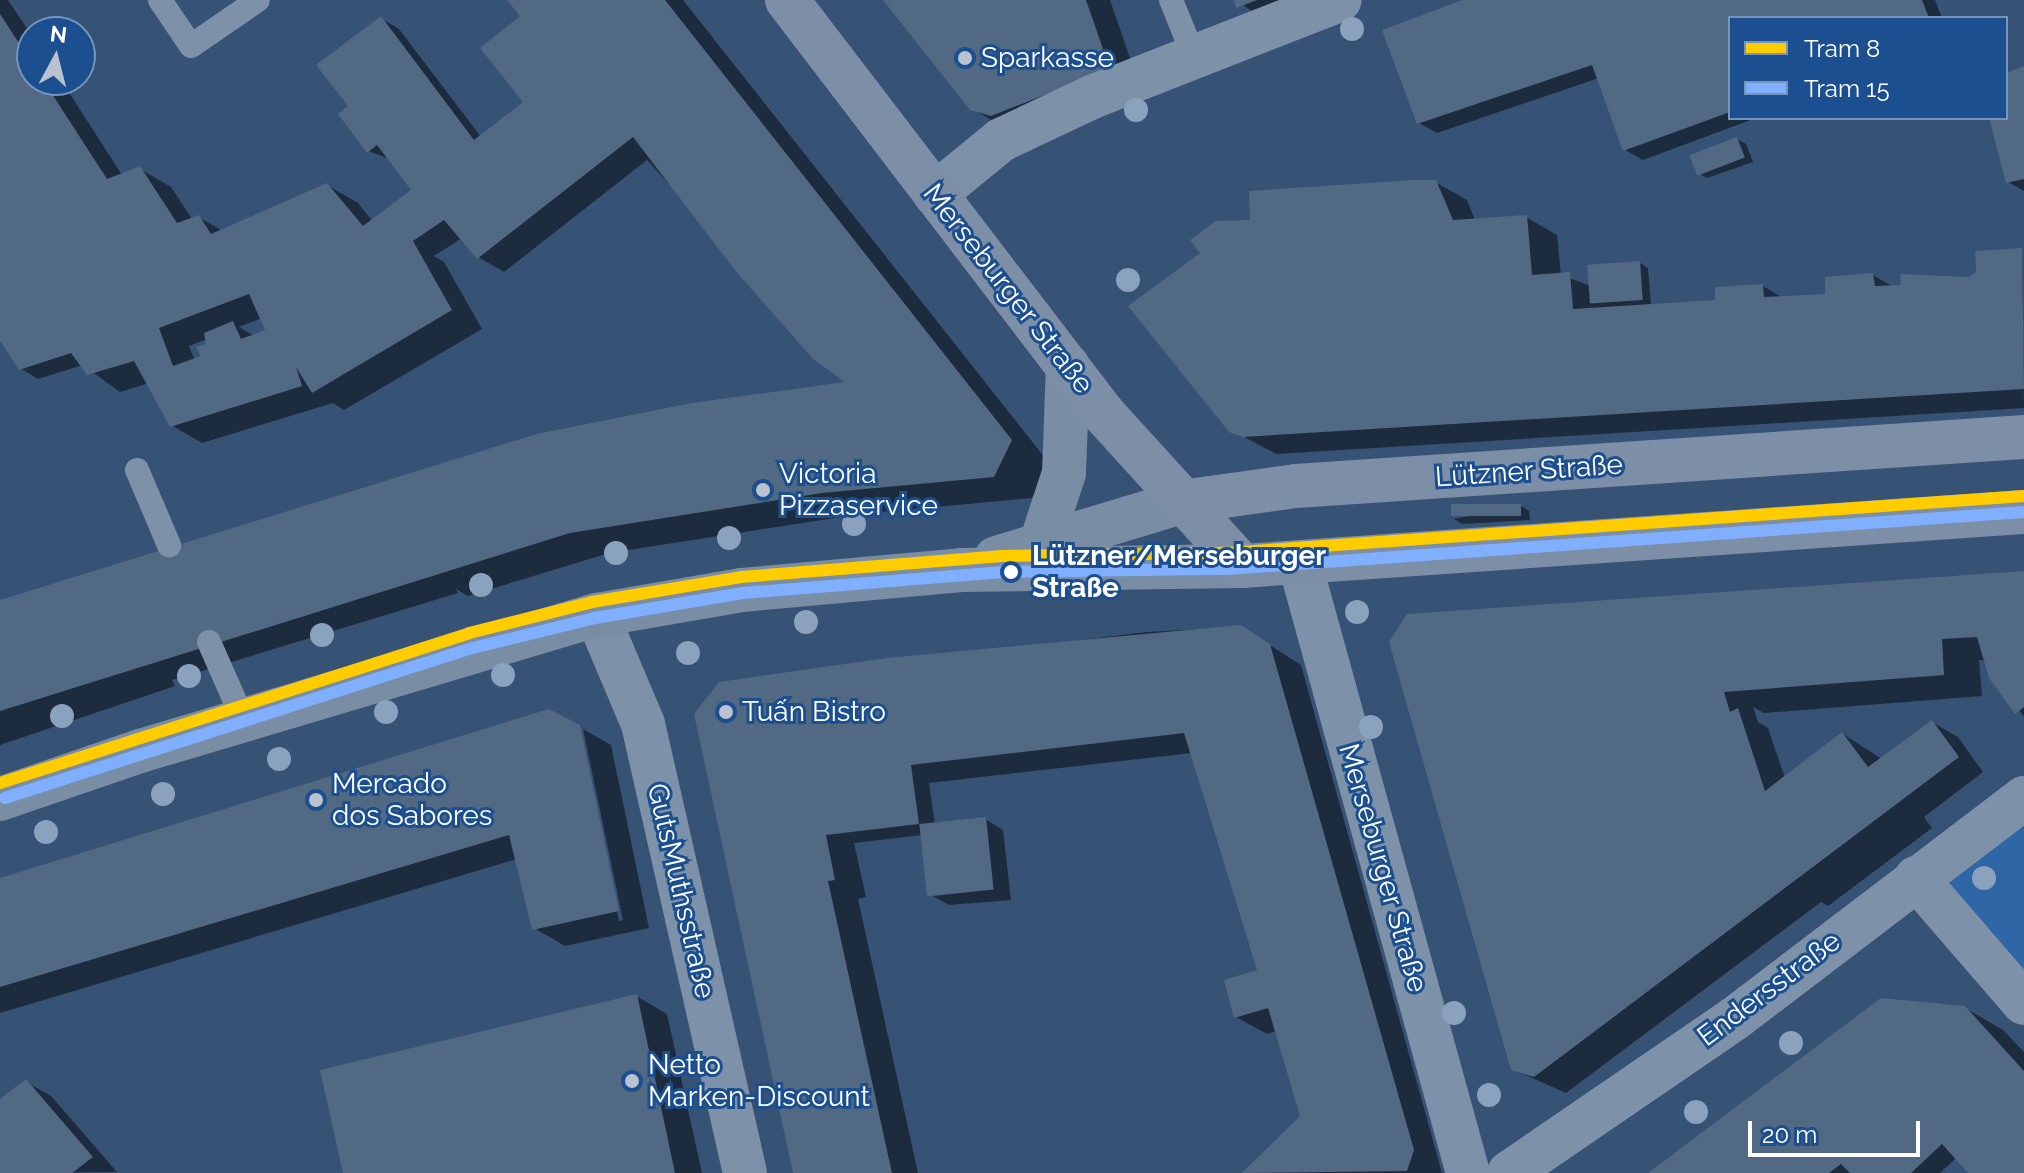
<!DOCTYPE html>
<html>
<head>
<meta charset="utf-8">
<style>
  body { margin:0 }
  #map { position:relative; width:2024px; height:1173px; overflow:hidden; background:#365274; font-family:Raleway,sans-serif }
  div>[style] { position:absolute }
  .green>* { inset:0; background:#2f66a5 }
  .shadow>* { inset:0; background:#0007 }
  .building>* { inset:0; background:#526984; transform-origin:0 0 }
  .lane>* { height:24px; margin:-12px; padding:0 12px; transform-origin:12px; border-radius:12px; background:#7d92a8 }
  .street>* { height:44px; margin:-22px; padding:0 22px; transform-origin:22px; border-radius:22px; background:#7d92a8 }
  .secondary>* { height:44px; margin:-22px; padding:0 22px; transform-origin:22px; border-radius:22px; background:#798da4 }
  .primary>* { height:44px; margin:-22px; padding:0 22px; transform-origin:22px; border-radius:22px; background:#7d8ea7 }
  .tram-1>* { height:12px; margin:-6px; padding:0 6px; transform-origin:6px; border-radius:6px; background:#fc0 }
  .tram-2>* { height:12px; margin:-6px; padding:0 6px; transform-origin:6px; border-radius:6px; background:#80afff }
  .trees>* { width:24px; height:24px; margin:-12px; border-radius:50%; background:#8aa2be }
  .dots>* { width:22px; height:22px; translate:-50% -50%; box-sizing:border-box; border:4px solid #1b4f8f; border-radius:50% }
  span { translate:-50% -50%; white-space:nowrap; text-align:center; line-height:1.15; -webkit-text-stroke:6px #1b4f8f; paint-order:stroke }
  .poi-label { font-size:28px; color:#fff }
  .left { translate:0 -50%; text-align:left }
  .street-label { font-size:28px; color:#fff }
  .stop-label { font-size:28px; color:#fff; font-weight:700 }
  .legend { position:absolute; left:1728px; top:16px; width:280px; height:104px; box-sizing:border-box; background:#1b4f8f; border:2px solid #7695bc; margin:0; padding:10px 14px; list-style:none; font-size:24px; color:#fff }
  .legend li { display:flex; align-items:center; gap:16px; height:40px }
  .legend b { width:40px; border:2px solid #7695bc }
  .north { position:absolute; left:16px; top:16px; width:80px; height:80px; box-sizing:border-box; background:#1b4f8f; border:2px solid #7695bc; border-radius:50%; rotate:7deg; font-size:22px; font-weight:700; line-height:32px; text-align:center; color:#fff }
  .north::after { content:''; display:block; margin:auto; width:28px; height:36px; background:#b9c2ce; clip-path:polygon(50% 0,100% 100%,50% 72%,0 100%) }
  .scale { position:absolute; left:1748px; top:1121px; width:172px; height:36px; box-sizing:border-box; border:4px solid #fff; border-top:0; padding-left:10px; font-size:24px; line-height:28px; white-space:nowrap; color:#fff; -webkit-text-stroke:6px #1b4f8f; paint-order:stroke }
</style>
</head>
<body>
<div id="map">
  <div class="green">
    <div style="clip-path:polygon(2024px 798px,2024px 1003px,1916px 878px)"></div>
  </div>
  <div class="shadow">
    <div style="clip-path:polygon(evenodd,0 0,8px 0,32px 36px,32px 80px,61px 80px,122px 175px,140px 169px,171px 187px,192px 219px,198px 217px,223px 231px,327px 185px,358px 203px,373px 222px,413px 190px,390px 159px,368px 151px,351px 107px,382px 19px,399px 29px,481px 137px,526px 102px,523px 16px,510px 0,683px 0,1049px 463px,1032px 498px,861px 514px,609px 553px,468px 596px,456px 589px,458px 593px,172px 680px,175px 686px,0 745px,0 603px,384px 485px,851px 383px,647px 160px,504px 272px,478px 257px,462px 238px,434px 256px,444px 262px,482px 329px,344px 410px,333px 403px,202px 443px,171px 425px,149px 383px,120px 392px,83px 365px,38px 379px,20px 368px,0 341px,0 0,262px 318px,267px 331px,254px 336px,239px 327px,262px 318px,0 0,207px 339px,203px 358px,195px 361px,189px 346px,207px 339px)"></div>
    <div style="clip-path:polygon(888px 0,1110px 0,1140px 87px,1003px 127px,971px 108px)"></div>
    <div style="clip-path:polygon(1236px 0,1354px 0,1276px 28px)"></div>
    <div style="clip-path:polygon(1467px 0,1935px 0,1942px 18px,1730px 18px,1730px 118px,1756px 118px,1643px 160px,1625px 150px,1599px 78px,1437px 133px,1419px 123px)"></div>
    <div style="clip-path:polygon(2024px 68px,2024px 191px,2008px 182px,1991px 118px,2006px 118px,2006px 76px)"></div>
    <div style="clip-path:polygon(1737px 139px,1746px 144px,1753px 162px,1707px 178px,1698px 173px)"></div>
    <div style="clip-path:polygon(1435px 182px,1467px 200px,1475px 220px,1526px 217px,1557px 235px,1561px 275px,1591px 286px,1640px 263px,1648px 268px,1651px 306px,1717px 302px,1763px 286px,1783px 298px,1827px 296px,1873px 275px,1893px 287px,1969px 280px,2022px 250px,2024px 408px,1276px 454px,1231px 430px,1252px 222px)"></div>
    <div style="clip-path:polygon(1521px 506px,1529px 511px,1530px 520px,1462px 524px,1454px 519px)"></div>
    <div style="clip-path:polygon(2024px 573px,2024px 717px,1986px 660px,1979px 660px,1982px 696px,1764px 713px,1753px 707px,1758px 722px,1768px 728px,1785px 778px,1843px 734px,1882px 759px,1932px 722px,1958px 737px,1983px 772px,1924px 817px,1932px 828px,1828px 906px,1821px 902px,1566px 1093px,1512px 1069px,1391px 642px)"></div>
    <div style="clip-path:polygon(1241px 627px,1301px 665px,1442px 1173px,1244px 1173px,1302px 1117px,1277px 1031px,1267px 1034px,1236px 1017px,1260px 971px,1192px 753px,929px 783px,935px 825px,985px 819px,1003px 830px,1011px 900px,949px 905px,931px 895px,923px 835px,854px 843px,866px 897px,858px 899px,918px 1173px,795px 1173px,720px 683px,1147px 632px)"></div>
    <div style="clip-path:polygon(579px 726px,619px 921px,623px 920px,583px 729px,611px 745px,649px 928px,565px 946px,534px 928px,517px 859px,0 1013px,0 881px)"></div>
    <div style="clip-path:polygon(636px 996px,667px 1014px,702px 1173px,345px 1173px,322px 1072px)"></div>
    <div style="clip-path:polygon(1965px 1008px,2003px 1030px,2024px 1052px,2024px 1173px,1970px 1173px,1956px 1158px,1940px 1173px,1651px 1173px)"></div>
    <div style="clip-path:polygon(26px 1082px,51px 1096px,117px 1172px,0 1173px,0 1102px)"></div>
  </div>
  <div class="building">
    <div style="clip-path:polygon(evenodd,507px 0,665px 0,1012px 440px,994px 477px,822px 493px,570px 533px,0 711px,0 600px,537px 434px,692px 403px,845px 382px,813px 359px,734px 269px,633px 137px,477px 259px,444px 220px,413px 241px,452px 310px,312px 393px,296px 367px,302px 386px,170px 427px,134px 361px,87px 375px,71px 353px,19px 370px,0 341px,0 14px,32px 63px,32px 80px,43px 80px,107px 179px,140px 166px,177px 223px,199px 215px,211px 234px,327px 183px,363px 226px,411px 190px,377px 145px,367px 153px,338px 114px,348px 106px,316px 65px,381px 16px,474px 140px,523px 102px,480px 48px,520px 16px,507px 0,249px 294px,265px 330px,241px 339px,233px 321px,204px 333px,206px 344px,196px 347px,201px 356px,173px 366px,159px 328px,249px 294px)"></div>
    <div style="clip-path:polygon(883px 0,1086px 0,1110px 69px,991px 116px,970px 110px)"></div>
    <div style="clip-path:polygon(1234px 0,1257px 0,1236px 8px)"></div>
    <div style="clip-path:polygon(1462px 0,1922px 0,1929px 18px,1730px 18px,1730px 112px,1623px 151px,1592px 65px,1417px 124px,1382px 30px)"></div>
    <div style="clip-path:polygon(2024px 66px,2024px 179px,2006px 183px,1989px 118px,2006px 118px,2006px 73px)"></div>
    <div style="left:1737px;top:137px;width:22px;height:51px;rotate:69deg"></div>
    <div style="clip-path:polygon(1414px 180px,1436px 180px,1453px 220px,1527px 215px,1532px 275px,1570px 272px,1573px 309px,1715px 300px,1715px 287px,1763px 284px,1764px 297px,1825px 294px,1825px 277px,1873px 273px,1875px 286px,1901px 285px,1900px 274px,1969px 277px,1976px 272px,1975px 251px,2022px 248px,2024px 389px,1243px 437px,1229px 432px,1128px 306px,1200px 253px,1190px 240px,1216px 221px,1250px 220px,1249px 191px)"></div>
    <div style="left:1640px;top:261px;width:39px;height:53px;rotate:86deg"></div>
    <div style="left:1521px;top:504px;width:12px;height:70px;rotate:90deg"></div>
    <div style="clip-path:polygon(2024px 571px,2024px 707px,2015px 714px,1989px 678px,1977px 637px,1942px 639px,1944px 675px,1724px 692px,1730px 712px,1738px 708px,1765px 791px,1842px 732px,1868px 767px,1932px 720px,1959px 757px,1534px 1077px,1511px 1070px,1389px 642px,1407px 614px)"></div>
    <div style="clip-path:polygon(1241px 625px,1270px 644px,1414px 1150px,1407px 1171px,1242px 1173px,1300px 1116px,1268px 1008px,1234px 1018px,1224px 980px,1257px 970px,1184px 733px,911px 765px,919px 824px,826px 835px,835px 880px,828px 881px,892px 1173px,793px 1173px,694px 714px,719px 682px,887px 658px)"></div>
    <div style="clip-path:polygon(549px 709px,580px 725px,619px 911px,532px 930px,509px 835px,0 987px,0 878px)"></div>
    <div style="left:986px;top:817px;width:73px;height:67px;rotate:84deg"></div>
    <div style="clip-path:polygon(637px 994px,675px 1173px,343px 1173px,320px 1070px)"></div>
    <div style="clip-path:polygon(1881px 998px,1965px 1006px,2024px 1071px,2024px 1173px,1968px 1173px,1942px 1144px,1911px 1173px,1850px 1173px,1841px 1164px,1829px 1173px,1648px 1173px)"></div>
    <div style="clip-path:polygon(26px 1079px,93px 1157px,72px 1173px,0 1173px,0 1099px)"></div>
  </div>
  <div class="lane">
    <div style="left:160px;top:0;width:55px;rotate:56deg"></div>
    <div style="left:191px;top:46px;width:81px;rotate:-34.5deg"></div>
    <div style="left:1171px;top:0;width:61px;rotate:68deg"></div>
    <div style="left:137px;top:470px;width:82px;rotate:66.9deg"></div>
    <div style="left:209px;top:642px;width:84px;rotate:66.2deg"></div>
  </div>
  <div class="street">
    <div style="left:935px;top:194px;width:85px;rotate:-39.3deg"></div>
    <div style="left:1001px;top:140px;width:101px;rotate:-25.3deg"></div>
    <div style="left:1092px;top:97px;width:266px;rotate:-21.4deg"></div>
    <div style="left:1300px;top:564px;width:632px;rotate:74.58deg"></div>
    <div style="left:597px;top:615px;width:118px;rotate:67.1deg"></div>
    <div style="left:643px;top:724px;width:460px;rotate:77.2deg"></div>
    <div style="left:1916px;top:878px;width:165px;rotate:49.2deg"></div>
    <div style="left:1509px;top:1173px;width:273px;rotate:-34.4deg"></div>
    <div style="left:1734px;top:1019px;width:365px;rotate:-37.3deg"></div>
  </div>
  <div class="secondary">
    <div style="left:1041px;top:543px;width:74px;rotate:-71.8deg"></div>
    <div style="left:1064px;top:473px;width:107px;rotate:-87.9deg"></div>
    <div style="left:996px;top:558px;width:193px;rotate:-16.8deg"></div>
    <div style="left:0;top:799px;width:148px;rotate:-18.9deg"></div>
    <div style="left:140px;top:751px;width:477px;rotate:-16.6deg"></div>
    <div style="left:597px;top:615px;width:147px;rotate:-9.8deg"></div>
    <div style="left:742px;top:590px;width:220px;rotate:-5.2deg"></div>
    <div style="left:961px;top:570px;width:281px;rotate:-0.8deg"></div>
  </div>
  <div class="primary">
    <div style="left:787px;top:0;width:520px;rotate:52.58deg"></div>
    <div style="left:1103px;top:413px;width:207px;rotate:47.7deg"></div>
    <div style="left:1242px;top:566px;width:784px;rotate:-3.95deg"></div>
    <div style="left:1181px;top:502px;width:116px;rotate:-7.9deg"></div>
    <div style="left:1296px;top:486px;width:730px;rotate:-3.85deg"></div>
  </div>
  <div class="tram-1">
    <div style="left:0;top:783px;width:492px;rotate:-17.7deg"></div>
    <div style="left:469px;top:633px;width:127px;rotate:-14.1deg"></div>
    <div style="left:592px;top:602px;width:151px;rotate:-9.5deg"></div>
    <div style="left:741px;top:577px;width:262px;rotate:-4.6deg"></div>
    <div style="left:1002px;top:556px;width:224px;rotate:-0.8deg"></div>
    <div style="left:1226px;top:553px;width:800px;rotate:-4.09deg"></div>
  </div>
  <div class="tram-2">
    <div style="left:5px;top:798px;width:491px;rotate:-17.8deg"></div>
    <div style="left:473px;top:648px;width:126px;rotate:-13.8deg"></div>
    <div style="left:595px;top:618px;width:150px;rotate:-9.6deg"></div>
    <div style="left:743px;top:593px;width:261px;rotate:-4.6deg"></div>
    <div style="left:1003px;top:572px;width:224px;rotate:-0.8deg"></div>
    <div style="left:1227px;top:569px;width:799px;rotate:-4.09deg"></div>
  </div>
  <div class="trees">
    <div style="left:1352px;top:29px"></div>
    <div style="left:1136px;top:110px"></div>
    <div style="left:1128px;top:280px"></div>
    <div style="left:854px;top:524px"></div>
    <div style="left:729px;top:538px"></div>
    <div style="left:616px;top:553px"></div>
    <div style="left:481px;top:585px"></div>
    <div style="left:1357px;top:612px"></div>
    <div style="left:806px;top:622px"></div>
    <div style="left:322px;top:635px"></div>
    <div style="left:688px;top:653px"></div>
    <div style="left:503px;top:675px"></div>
    <div style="left:189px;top:676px"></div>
    <div style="left:386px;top:712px"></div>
    <div style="left:62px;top:716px"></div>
    <div style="left:1371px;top:727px"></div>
    <div style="left:279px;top:759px"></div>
    <div style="left:163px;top:794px"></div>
    <div style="left:46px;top:832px"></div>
    <div style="left:1984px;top:878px"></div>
    <div style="left:1454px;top:1013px"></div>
    <div style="left:1791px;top:1043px"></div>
    <div style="left:1489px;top:1095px"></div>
    <div style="left:1696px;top:1112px"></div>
  </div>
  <div class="dots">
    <div style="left:965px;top:58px;background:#b9c2ce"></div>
    <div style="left:763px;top:490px;background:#b9c2ce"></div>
    <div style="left:1011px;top:572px;background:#fff"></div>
    <div style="left:726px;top:712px;background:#b9c2ce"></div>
    <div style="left:316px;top:800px;background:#b9c2ce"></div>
    <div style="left:632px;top:1081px;background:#b9c2ce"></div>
  </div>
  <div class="poi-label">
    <span class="left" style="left:981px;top:58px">Sparkasse</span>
    <span class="left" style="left:779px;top:490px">Victoria<br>Pizzaservice</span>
    <span class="left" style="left:742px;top:712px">Tuấn Bistro</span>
    <span class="left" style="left:332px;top:800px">Mercado<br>dos Sabores</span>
    <span class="left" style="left:648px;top:1081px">Netto<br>Marken-Discount</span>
  </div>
  <div class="street-label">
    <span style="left:1008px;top:289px;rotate:52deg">Merseburger Straße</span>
    <span style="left:1529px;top:471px;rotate:-4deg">Lützner Straße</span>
    <span style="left:1383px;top:868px;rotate:74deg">Merseburger Straße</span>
    <span style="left:681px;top:891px;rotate:77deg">GutsMuthsstraße</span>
    <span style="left:1769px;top:989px;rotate:-37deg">Endersstraße</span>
  </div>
  <div class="stop-label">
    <span class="left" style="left:1032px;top:572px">Lützner/Merseburger<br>Straße</span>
  </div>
  <ul class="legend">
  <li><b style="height:10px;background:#fc0"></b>Tram 8</li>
  <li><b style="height:10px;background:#80afff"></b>Tram 15</li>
  </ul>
  <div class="north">N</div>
  <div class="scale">20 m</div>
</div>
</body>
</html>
